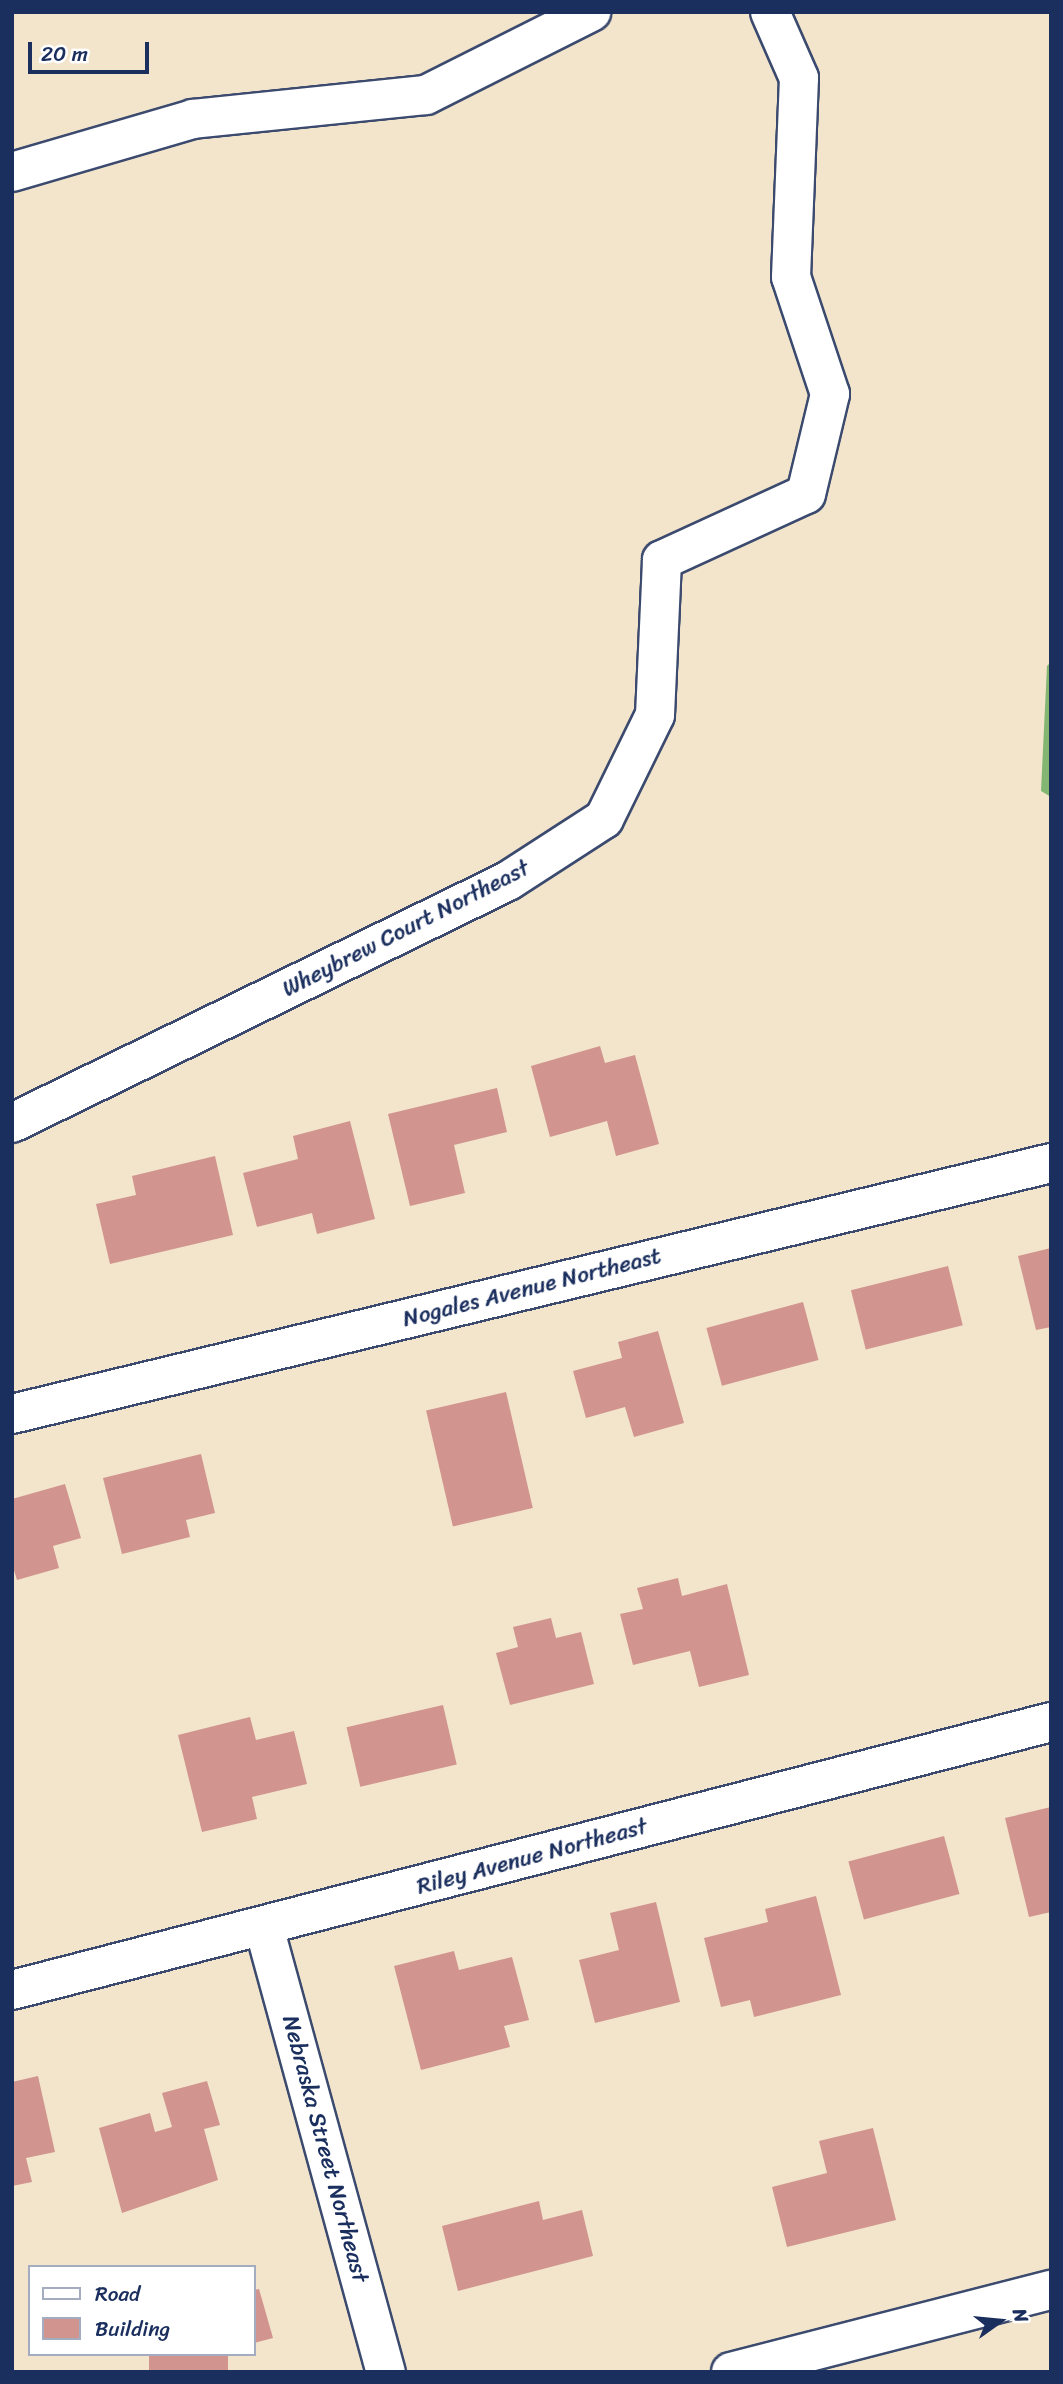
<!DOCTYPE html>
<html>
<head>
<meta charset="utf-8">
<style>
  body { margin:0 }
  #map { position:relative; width:1063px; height:2384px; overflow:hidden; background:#f2e5cc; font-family:Sriracha,sans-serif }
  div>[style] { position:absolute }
  .forest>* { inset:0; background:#83b672 }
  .building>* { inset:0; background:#d1948e; transform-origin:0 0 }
  .roads { filter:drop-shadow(2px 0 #3b4a6e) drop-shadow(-2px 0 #3b4a6e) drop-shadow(0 2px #3b4a6e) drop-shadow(0 -2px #3b4a6e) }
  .minor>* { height:38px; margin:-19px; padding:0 19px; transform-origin:19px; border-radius:19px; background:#fff }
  span { translate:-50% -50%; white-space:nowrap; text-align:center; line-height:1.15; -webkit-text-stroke:7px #fff; paint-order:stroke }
  .street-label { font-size:23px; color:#1b2f5e }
  .frame { position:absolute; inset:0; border:14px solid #1b2f5e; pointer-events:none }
  .legend { position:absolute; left:28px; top:2265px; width:228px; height:91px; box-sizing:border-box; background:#fff; border:2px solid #a4acbf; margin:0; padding:9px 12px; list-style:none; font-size:21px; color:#1b2f5e }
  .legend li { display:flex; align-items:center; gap:14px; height:35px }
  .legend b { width:35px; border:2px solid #a4acbf }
  .north { position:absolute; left:965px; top:2286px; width:70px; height:70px; -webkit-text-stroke:5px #fff; paint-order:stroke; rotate:75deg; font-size:19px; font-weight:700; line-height:28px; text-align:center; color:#1b2f5e }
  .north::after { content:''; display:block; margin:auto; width:24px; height:32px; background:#1b2f5e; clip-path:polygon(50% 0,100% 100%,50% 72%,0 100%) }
  .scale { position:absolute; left:28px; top:42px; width:121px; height:32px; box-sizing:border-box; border:4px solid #1b2f5e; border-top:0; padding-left:9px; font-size:21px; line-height:24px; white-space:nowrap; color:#1b2f5e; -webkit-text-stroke:5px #fff; paint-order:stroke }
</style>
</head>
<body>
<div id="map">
  <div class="forest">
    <div style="clip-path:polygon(1051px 662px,1051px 797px,1041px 791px,1047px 666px)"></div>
  </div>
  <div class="building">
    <div style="clip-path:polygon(600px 1046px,605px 1063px,635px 1055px,659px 1144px,616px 1156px,607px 1121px,550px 1137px,531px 1066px)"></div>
    <div style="clip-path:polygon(497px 1088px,507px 1132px,454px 1145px,465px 1193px,410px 1206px,388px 1114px)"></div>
    <div style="clip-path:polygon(350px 1121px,375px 1219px,317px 1234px,312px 1213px,257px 1227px,243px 1173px,298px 1159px,293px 1136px)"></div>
    <div style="clip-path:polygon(215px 1156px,233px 1235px,110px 1264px,96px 1204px,136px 1195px,132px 1176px)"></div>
    <div style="clip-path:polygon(1051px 1248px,1051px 1327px,1036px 1330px,1018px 1256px)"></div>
    <div style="left:948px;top:1266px;width:61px;height:100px;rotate:76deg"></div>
    <div style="left:803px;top:1302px;width:60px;height:100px;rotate:75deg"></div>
    <div style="clip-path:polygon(658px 1331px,684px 1423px,634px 1437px,625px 1407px,586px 1418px,573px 1371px,622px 1358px,618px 1342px)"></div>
    <div style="left:506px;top:1392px;width:119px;height:82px;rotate:77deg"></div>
    <div style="clip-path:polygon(201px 1454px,215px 1513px,186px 1520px,190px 1537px,122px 1554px,103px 1478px)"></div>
    <div style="clip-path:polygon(65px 1484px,81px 1538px,53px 1546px,59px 1568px,17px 1580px,12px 1564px,12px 1499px)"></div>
    <div style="clip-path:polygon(678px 1578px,682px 1596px,727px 1584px,749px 1675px,699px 1687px,690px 1651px,633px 1665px,620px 1614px,643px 1609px,637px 1588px)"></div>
    <div style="clip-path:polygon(551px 1618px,556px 1638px,581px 1632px,594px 1684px,510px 1705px,496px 1653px,518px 1647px,513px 1627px)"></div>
    <div style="left:443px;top:1705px;width:61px;height:99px;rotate:77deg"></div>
    <div style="clip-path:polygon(250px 1717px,256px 1740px,294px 1731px,307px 1784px,252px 1797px,257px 1819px,202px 1832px,178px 1735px)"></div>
    <div style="clip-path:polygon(1051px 1807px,1051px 1912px,1029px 1917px,1005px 1818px)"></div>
    <div style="left:944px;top:1836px;width:60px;height:99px;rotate:75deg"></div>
    <div style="clip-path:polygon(816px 1896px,841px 1995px,754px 2017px,750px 2000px,721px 2007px,704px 1938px,768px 1922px,765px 1909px)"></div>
    <div style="clip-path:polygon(656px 1902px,680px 2002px,595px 2023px,579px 1960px,619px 1950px,610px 1913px)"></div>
    <div style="clip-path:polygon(454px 1951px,459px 1970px,512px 1957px,529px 2020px,504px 2026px,510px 2047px,421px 2070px,394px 1966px)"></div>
    <div style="clip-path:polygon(38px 2076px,55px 2152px,26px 2158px,32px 2182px,12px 2186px,12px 2082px)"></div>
    <div style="clip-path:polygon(207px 2081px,220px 2125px,204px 2129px,218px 2180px,122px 2213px,99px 2128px,150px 2113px,155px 2132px,172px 2127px,162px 2093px)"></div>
    <div style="clip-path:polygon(873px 2128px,896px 2220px,787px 2247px,772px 2187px,827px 2173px,819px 2141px)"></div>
    <div style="clip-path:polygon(539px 2201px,543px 2220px,582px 2210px,593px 2256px,458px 2291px,442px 2226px)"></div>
    <div style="clip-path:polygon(259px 2289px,273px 2338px,254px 2343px,254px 2290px)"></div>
    <div style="left:149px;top:2354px;width:79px;height:18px"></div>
  </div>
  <div class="roads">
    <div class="minor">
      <div style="left:12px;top:172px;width:189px;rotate:-16.3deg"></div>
      <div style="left:193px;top:119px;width:234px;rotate:-5.9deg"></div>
      <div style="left:426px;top:95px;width:185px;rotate:-26.7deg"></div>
      <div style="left:12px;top:1123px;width:552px;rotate:-26.01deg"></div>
      <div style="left:508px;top:881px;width:114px;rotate:-32.9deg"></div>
      <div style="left:604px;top:819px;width:116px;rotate:-63.9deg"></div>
      <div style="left:655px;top:715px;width:155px;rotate:-87.4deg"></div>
      <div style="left:662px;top:560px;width:158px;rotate:-24.6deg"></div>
      <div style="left:806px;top:494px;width:103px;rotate:-76.5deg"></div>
      <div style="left:830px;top:394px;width:123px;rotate:-108.4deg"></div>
      <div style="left:791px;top:277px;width:199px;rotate:-87.7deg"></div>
      <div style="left:799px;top:78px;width:72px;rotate:-113.7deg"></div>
      <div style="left:12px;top:1414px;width:1069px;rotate:-13.58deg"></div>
      <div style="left:264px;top:1927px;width:461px;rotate:74.7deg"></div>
      <div style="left:12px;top:1990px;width:1073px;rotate:-14.46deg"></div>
      <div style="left:731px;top:2372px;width:330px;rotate:-14.4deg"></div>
    </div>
  </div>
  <div class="street-label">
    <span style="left:406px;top:929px;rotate:-27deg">Wheybrew Court Northeast</span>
    <span style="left:532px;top:1288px;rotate:-14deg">Nogales Avenue Northeast</span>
    <span style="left:532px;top:1857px;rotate:-15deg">Riley Avenue Northeast</span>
    <span style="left:325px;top:2149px;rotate:75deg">Nebraska Street Northeast</span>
  </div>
  <div class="frame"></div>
  <ul class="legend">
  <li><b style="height:9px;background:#fff"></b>Road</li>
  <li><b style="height:19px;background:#d1948e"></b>Building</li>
  </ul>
  <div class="north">N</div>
  <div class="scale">20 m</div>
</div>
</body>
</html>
